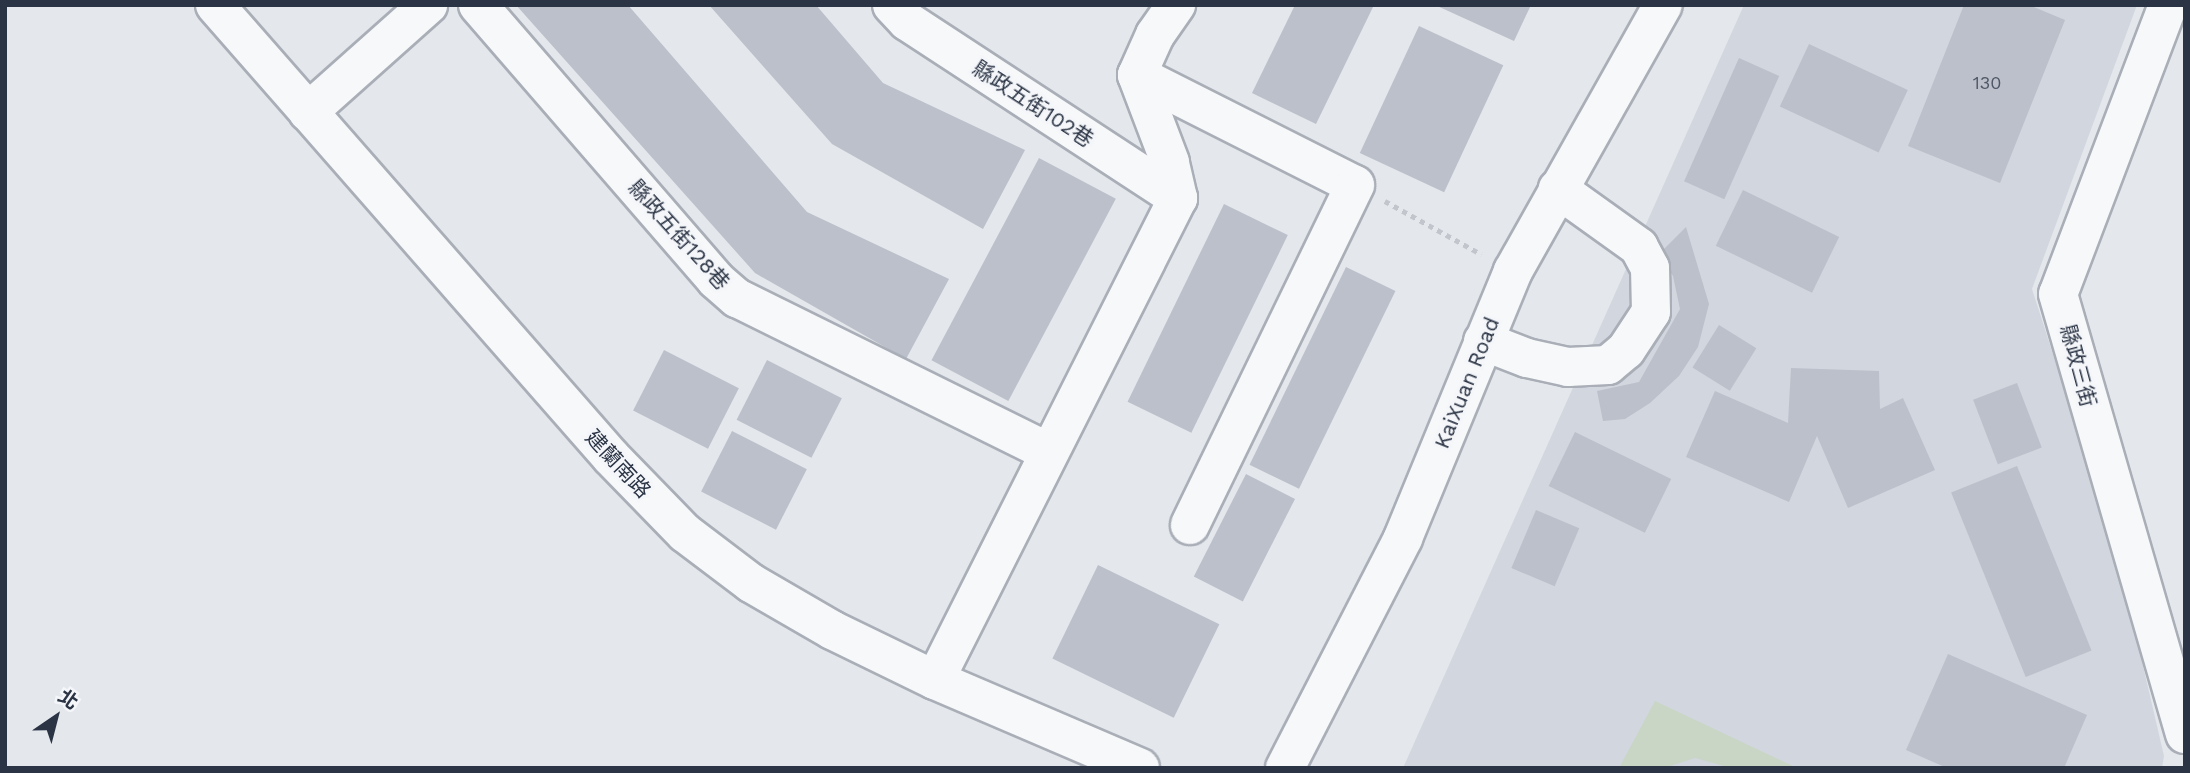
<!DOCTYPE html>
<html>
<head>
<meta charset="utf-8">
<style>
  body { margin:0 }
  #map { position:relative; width:2190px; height:773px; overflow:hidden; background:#e4e7ec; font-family:"Work Sans","Noto Sans TC",sans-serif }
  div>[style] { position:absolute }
  .built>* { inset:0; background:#d2d6de }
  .green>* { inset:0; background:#c9d6c5 }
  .building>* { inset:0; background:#bbc0ca; transform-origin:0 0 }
  .path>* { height:4.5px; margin-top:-2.25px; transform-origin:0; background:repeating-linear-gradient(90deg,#c2c5cb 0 5px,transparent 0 10px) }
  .roads { filter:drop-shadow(2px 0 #a9aeb7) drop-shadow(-2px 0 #a9aeb7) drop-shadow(0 2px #a9aeb7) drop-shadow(0 -2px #a9aeb7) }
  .minor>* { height:38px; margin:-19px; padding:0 19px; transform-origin:19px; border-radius:19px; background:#f7f8fa }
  span { translate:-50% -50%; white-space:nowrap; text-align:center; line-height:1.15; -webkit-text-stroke:6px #f4f6f9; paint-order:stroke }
  .number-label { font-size:18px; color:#4f5766 }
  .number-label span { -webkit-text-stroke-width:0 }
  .street-label { font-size:21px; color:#2b3445 }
  .frame { position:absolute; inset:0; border:7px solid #2b3445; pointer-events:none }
  .north { position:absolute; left:21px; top:682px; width:70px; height:70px; -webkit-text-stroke:5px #f4f6f9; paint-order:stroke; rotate:35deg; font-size:19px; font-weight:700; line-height:28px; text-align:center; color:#2b3445 }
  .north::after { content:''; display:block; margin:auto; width:24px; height:32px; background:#2b3445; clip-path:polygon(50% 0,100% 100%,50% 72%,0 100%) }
</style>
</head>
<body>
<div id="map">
  <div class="built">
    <div style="clip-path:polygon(1744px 5px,2137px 5px,2032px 289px,2116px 550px,2164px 756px,2162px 768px,1403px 768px)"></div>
  </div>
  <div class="green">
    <div style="clip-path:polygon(1655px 701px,1797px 768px,1731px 768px,1695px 758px,1664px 768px,1619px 768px)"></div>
  </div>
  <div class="building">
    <div style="clip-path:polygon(516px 5px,628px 5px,807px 212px,949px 279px,906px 359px,755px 273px)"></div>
    <div style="clip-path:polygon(709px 5px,816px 5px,883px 83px,1025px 150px,983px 229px,832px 144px)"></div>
    <div style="clip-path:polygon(1295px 5px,1374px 5px,1316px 124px,1252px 93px)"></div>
    <div style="clip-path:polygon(1435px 5px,1531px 5px,1514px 41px)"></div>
    <div style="clip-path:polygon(1964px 5px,2029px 5px,2065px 20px,2000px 183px,1908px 146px)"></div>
    <div style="left:1419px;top:26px;width:93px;height:140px;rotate:25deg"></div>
    <div style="left:1809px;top:44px;width:109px;height:69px;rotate:25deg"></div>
    <div style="left:1739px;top:58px;width:44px;height:135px;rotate:24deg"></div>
    <div style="left:1039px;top:158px;width:87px;height:229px;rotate:28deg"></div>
    <div style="left:1743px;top:190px;width:107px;height:62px;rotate:26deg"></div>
    <div style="left:1224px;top:204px;width:71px;height:220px;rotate:26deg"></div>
    <div style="clip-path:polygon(1686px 227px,1709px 304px,1698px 347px,1679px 376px,1650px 403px,1625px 419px,1603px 421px,1597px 391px,1639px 382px,1680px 309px,1673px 276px,1658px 255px)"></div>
    <div style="left:1346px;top:267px;width:55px;height:220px;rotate:26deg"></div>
    <div style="left:1719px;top:325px;width:44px;height:50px;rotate:32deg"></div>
    <div style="left:664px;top:350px;width:84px;height:68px;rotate:27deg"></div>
    <div style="left:767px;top:360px;width:84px;height:67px;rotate:27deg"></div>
    <div style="clip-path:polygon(1791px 368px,1879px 371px,1880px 409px,1903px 398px,1935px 470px,1848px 508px,1817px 436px,1789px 502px,1686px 457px,1715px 391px,1788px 423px)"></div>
    <div style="left:2017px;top:383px;width:69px;height:47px;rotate:69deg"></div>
    <div style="left:732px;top:431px;width:84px;height:68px;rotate:27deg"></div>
    <div style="left:1575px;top:432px;width:107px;height:60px;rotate:26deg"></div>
    <div style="left:2017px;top:466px;width:199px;height:71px;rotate:68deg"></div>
    <div style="left:1246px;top:474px;width:55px;height:115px;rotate:27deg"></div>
    <div style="left:1536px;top:510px;width:47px;height:63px;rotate:23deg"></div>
    <div style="left:1098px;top:565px;width:135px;height:104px;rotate:26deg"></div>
    <div style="clip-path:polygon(1948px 654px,2087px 715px,2064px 768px,1947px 768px,1906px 750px)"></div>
  </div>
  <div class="path">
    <div style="left:1385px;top:201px;width:110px;rotate:28.9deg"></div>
  </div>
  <div class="roads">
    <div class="minor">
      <div style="left:215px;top:5px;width:601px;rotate:48.78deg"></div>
      <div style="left:611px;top:457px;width:106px;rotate:45.8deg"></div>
      <div style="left:685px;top:533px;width:83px;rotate:37.1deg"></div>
      <div style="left:751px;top:583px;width:94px;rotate:30.1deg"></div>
      <div style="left:832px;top:630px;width:114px;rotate:25.9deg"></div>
      <div style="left:935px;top:680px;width:223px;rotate:23.2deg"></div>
      <div style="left:478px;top:5px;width:364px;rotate:49.1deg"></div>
      <div style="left:716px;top:280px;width:28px;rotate:41deg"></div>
      <div style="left:737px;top:298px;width:346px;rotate:26.3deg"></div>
      <div style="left:892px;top:5px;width:22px;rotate:47deg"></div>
      <div style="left:907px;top:21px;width:324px;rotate:33.2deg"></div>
      <div style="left:2168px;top:5px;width:309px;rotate:110.8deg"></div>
      <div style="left:2058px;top:294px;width:458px;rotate:73.9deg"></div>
      <div style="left:1137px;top:75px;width:244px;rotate:26.8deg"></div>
      <div style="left:1355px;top:185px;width:378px;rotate:115.9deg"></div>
      <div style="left:308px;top:112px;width:161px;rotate:-41.7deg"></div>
      <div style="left:1483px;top:341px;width:47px;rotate:21.1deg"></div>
      <div style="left:1527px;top:358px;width:42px;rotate:12.4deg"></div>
      <div style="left:1568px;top:367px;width:40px;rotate:-2.9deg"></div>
      <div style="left:1608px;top:365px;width:23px;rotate:-40deg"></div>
      <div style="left:1626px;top:350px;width:45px;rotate:-56.7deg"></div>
      <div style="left:1651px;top:312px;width:44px;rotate:-91.3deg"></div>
      <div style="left:1650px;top:268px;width:24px;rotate:-118deg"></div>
      <div style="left:1639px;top:247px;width:100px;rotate:-144.4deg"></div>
      <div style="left:935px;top:680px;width:540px;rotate:-63.25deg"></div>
      <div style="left:1178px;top:198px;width:37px;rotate:-103deg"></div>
      <div style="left:1170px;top:162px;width:93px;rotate:-110.8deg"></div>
      <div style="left:1137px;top:75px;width:44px;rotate:-65.8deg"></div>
      <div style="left:1155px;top:35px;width:37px;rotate:-55deg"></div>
      <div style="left:1285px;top:768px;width:259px;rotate:-62.8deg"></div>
      <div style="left:1403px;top:538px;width:289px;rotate:-67.6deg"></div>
      <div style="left:1513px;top:271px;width:305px;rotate:-60.6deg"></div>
    </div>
  </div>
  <div class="number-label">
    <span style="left:1987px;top:83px">130</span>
  </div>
  <div class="street-label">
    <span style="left:1033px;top:104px;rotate:33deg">縣政五街102巷</span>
    <span style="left:679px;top:235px;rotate:48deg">縣政五街128巷</span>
    <span style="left:2078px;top:366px;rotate:75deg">縣政三街</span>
    <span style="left:1467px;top:383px;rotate:-68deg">KaiXuan Road</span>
    <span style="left:618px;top:464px;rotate:47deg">建蘭南路</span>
  </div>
  <div class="frame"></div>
  <div class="north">北</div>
</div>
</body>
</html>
